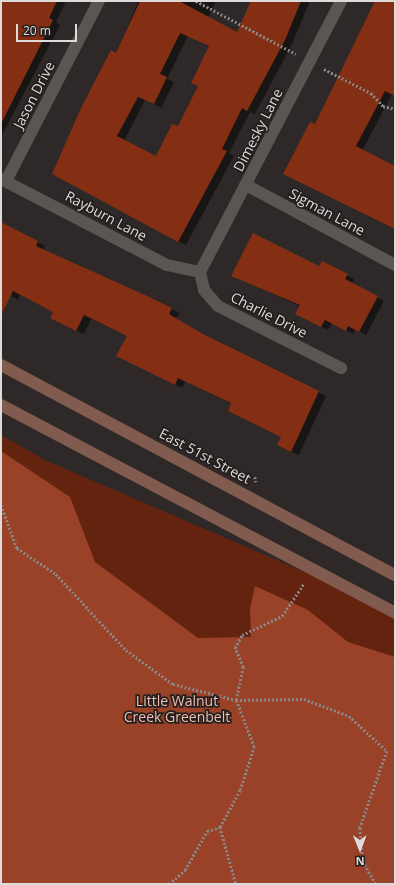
<!DOCTYPE html>
<html>
<head>
<meta charset="utf-8">
<style>
  body { margin:0 }
  #map { position:relative; width:396px; height:885px; overflow:hidden; background:#2e2928; font-family:"Open Sans",sans-serif }
  div>[style] { position:absolute }
  .green>* { inset:0; background:#64230f }
  .forest>* { inset:0; background:#994228 }
  .shadow>* { inset:0; background:#0007 }
  .building>* { inset:0; background:#842e13 }
  .path>* { height:2.5px; margin-top:-1.25px; transform-origin:0; background:repeating-linear-gradient(90deg,#8a8685 0 2px,transparent 0 4px) }
  .street>* { height:12px; margin:-6px; padding:0 6px; transform-origin:6px; border-radius:6px; background:#5b5654 }
  .secondary>* { height:12px; margin:-6px; padding:0 6px; transform-origin:6px; border-radius:6px; background:#825b4f }
  span { translate:-50% -50%; white-space:nowrap; text-align:center; line-height:1.15; -webkit-text-stroke:3.5px #241f1e; paint-order:stroke }
  .street-label { font-size:14px; color:#dedbda }
  .park-label { font-size:14px; color:#f0beaf }
  .frame { position:absolute; inset:0; border:2px solid #dedbda; pointer-events:none }
  .north { position:absolute; left:340px; top:829px; width:40px; height:40px; -webkit-text-stroke:3px #241f1e; paint-order:stroke; rotate:179deg; font-size:11px; font-weight:700; line-height:16px; text-align:center; color:#dedbda }
  .north::after { content:''; display:block; margin:auto; width:14px; height:18px; background:#dedbda; clip-path:polygon(50% 0,100% 100%,50% 72%,0 100%) }
  .scale { position:absolute; left:16px; top:24px; width:61px; height:18px; box-sizing:border-box; border:2px solid #dedbda; border-top:0; padding-left:5px; font-size:12px; line-height:14px; white-space:nowrap; color:#dedbda; -webkit-text-stroke:3px #241f1e; paint-order:stroke }
</style>
</head>
<body>
<div id="map">
  <div class="green">
    <div style="clip-path:polygon(1px 435px,47px 461px,395px 611px,395px 884px,1px 884px)"></div>
  </div>
  <div class="forest">
    <div style="clip-path:polygon(1px 451px,70px 497px,95px 562px,198px 638px,251px 637px,250px 608px,255px 586px,308px 610px,348px 642px,395px 657px,395px 884px,1px 884px)"></div>
  </div>
  <div class="shadow">
    <div style="clip-path:polygon(1px 1px,66px 1px,56px 22px,60px 25px,1px 137px)"></div>
    <div style="clip-path:polygon(evenodd,138px 1px,216px 1px,207px 20px,237px 33px,252px 1px,310px 1px,292px 44px,255px 114px,250px 112px,229px 153px,234px 156px,186px 245px,53px 174px,111px 52px,117px 54px,138px 1px,188px 36px,210px 47px,199px 86px,178px 128px,156px 157px,124px 141px,145px 100px,161px 108px,174px 82px,167px 79px,188px 36px)"></div>
    <div style="clip-path:polygon(377px 1px,395px 1px,395px 96px,392px 94px,362px 151px,395px 168px,395px 228px,315px 126px)"></div>
    <div style="clip-path:polygon(1px 223px,45px 246px,43px 250px,172px 309px,179px 313px,176px 319px,202px 335px,326px 396px,299px 455px,285px 449px,282px 437px,232px 404px,186px 381px,182px 388px,125px 360px,128px 336px,91px 319px,84px 334px,58px 322px,54px 312px,20px 294px,18px 300px,1px 291px)"></div>
    <div style="clip-path:polygon(320px 267px,347px 275px,354px 279px,352px 284px,384px 301px,366px 335px,355px 329px,353px 334px,332px 323px,328px 330px,303px 318px,300px 306px,239px 279px)"></div>
  </div>
  <div class="building">
    <div style="clip-path:polygon(1px 1px,57px 1px,49px 18px,53px 20px,1px 124px)"></div>
    <div style="clip-path:polygon(evenodd,140px 1px,179px 1px,237px 32px,251px 1px,301px 1px,285px 40px,247px 111px,242px 108px,222px 149px,227px 151px,178px 242px,52px 174px,81px 108px,111px 50px,116px 53px,140px 1px,180px 33px,209px 46px,191px 83px,198px 86px,178px 126px,172px 124px,156px 156px,117px 136px,138px 97px,154px 104px,167px 77px,160px 74px,180px 33px)"></div>
    <div style="clip-path:polygon(375px 1px,395px 1px,395px 96px,385px 91px,356px 146px,395px 166px,395px 229px,283px 174px,310px 122px,315px 124px)"></div>
    <div style="clip-path:polygon(1px 222px,38px 241px,36px 246px,147px 296px,172px 308px,169px 314px,201px 333px,319px 391px,291px 452px,277px 445px,281px 437px,228px 411px,231px 403px,178px 378px,175px 385px,116px 356px,127px 336px,84px 315px,76px 331px,50px 318px,53px 312px,13px 291px,1px 315px)"></div>
    <div style="clip-path:polygon(253px 233px,319px 266px,322px 261px,348px 274px,345px 279px,378px 296px,359px 332px,348px 326px,346px 331px,325px 320px,321px 327px,295px 314px,300px 305px,231px 276px)"></div>
  </div>
  <div class="path">
    <div style="left:196px;top:1px;width:113px;rotate:27.9deg"></div>
    <div style="left:324px;top:69px;width:53px;rotate:27.1deg"></div>
    <div style="left:371px;top:93px;width:18px;rotate:47deg"></div>
    <div style="left:383px;top:106px;width:12px;rotate:14deg"></div>
    <div style="left:255px;top:477px;width:5px;rotate:79deg"></div>
    <div style="left:1px;top:505px;width:46px;rotate:69.6deg"></div>
    <div style="left:17px;top:548px;width:47px;rotate:33.7deg"></div>
    <div style="left:56px;top:574px;width:103px;rotate:47.4deg"></div>
    <div style="left:126px;top:650px;width:58px;rotate:35.9deg"></div>
    <div style="left:173px;top:684px;width:65px;rotate:14.3deg"></div>
    <div style="left:236px;top:700px;width:68px;rotate:-0.8deg"></div>
    <div style="left:304px;top:699px;width:48px;rotate:20.7deg"></div>
    <div style="left:349px;top:716px;width:52px;rotate:42.6deg"></div>
    <div style="left:387px;top:751px;width:82px;rotate:109.3deg"></div>
    <div style="left:360px;top:828px;width:33px;rotate:85deg"></div>
    <div style="left:363px;top:861px;width:26px;rotate:61deg"></div>
    <div style="left:220px;top:827px;width:59px;rotate:74.3deg"></div>
    <div style="left:169px;top:884px;width:21px;rotate:-41deg"></div>
    <div style="left:185px;top:870px;width:45px;rotate:-60.6deg"></div>
    <div style="left:207px;top:831px;width:14px;rotate:-17deg"></div>
    <div style="left:220px;top:827px;width:42px;rotate:-61.6deg"></div>
    <div style="left:240px;top:790px;width:45px;rotate:-72deg"></div>
    <div style="left:254px;top:747px;width:50px;rotate:-111deg"></div>
    <div style="left:236px;top:700px;width:34px;rotate:-78deg"></div>
    <div style="left:243px;top:667px;width:21px;rotate:-113deg"></div>
    <div style="left:235px;top:648px;width:15px;rotate:-62deg"></div>
    <div style="left:242px;top:635px;width:44px;rotate:-25.4deg"></div>
    <div style="left:282px;top:616px;width:40px;rotate:-56deg"></div>
  </div>
  <div class="street">
    <div style="left:1px;top:179px;width:187px;rotate:27.4deg"></div>
    <div style="left:167px;top:265px;width:34px;rotate:12deg"></div>
    <div style="left:6px;top:181px;width:203px;rotate:-62.7deg"></div>
    <div style="left:246px;top:185px;width:169px;rotate:28.2deg"></div>
    <div style="left:200px;top:272px;width:305px;rotate:-62.5deg"></div>
    <div style="left:200px;top:272px;width:18px;rotate:77deg"></div>
    <div style="left:204px;top:290px;width:21px;rotate:49deg"></div>
    <div style="left:218px;top:306px;width:138px;rotate:26.8deg"></div>
  </div>
  <div class="secondary">
    <div style="left:1px;top:365px;width:446px;rotate:28.1deg"></div>
    <div style="left:1px;top:405px;width:446px;rotate:27.8deg"></div>
  </div>
  <div class="street-label">
    <span style="left:34px;top:95px;rotate:-63deg">Jason Drive</span>
    <span style="left:258px;top:130px;rotate:-63deg">Dimesky Lane</span>
    <span style="left:327px;top:212px;rotate:28deg">Sigman Lane</span>
    <span style="left:106px;top:216px;rotate:28deg">Rayburn Lane</span>
    <span style="left:269px;top:315px;rotate:27deg">Charlie Drive</span>
    <span style="left:205px;top:456px;rotate:28deg">East 51st Street</span>
  </div>
  <div class="park-label">
    <span style="left:177px;top:709px">Little Walnut<br>Creek Greenbelt</span>
  </div>
  <div class="frame"></div>
  <div class="north">N</div>
  <div class="scale">20 m</div>
</div>
</body>
</html>
